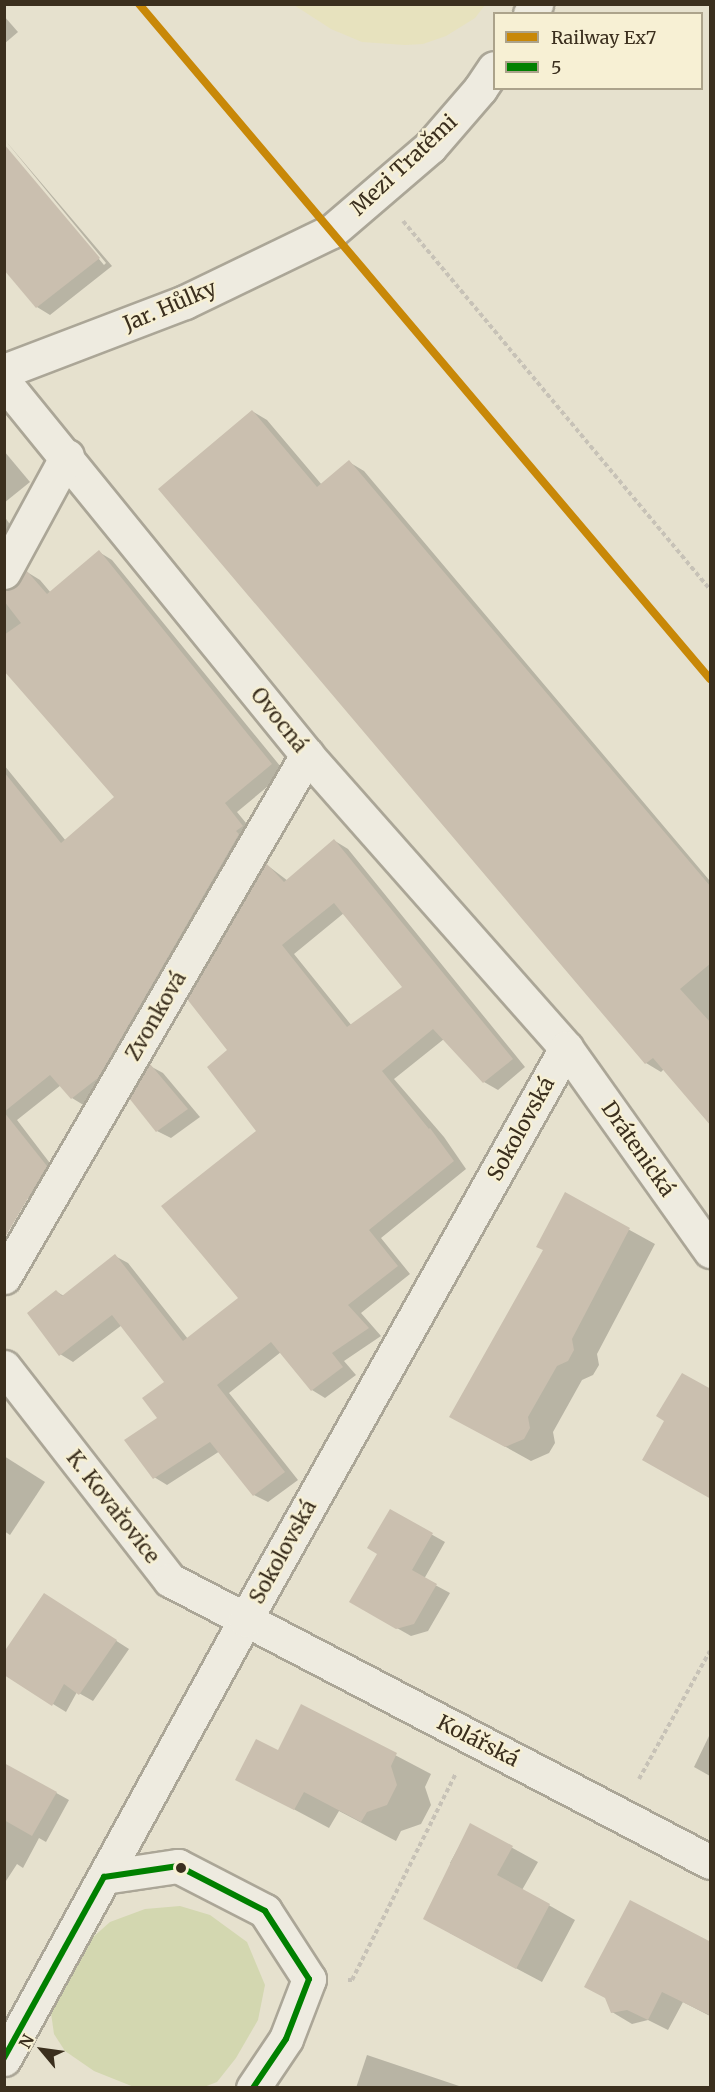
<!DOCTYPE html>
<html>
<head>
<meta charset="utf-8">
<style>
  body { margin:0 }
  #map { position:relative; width:715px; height:2092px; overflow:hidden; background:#e6e1ce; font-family:Merriweather,serif }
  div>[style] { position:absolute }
  .farmland>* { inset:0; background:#e7e2be }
  .green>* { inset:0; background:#d3d7b0 }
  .shadow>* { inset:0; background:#0003 }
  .building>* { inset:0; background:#cabfaf }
  .path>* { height:4px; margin-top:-2px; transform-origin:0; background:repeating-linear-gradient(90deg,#c7c2b7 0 4.5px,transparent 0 7.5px) }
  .roads { filter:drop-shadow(2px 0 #aba697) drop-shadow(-2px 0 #aba697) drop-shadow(0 2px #aba697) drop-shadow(0 -2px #aba697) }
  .minor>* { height:33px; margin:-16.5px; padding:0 16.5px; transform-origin:16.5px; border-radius:16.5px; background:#eeebe0 }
  .bus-1>* { height:6px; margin:-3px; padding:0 3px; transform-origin:3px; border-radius:3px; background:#008000 }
  .rail-1>* { height:8px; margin:-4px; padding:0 4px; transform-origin:4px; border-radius:4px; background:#c88808 }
  .dots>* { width:16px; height:16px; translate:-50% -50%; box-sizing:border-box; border:3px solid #f7f0d4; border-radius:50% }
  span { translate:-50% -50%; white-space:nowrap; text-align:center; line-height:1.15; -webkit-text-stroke:4.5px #f7f0d4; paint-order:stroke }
  .street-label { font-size:21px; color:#3b2f1e }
  .frame { position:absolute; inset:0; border:6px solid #3b2f1e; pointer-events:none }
  .legend { position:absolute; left:493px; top:12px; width:210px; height:78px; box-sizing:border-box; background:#f7f0d4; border:2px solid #aca38b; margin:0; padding:8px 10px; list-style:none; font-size:18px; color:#3b2f1e }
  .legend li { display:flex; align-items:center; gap:12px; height:30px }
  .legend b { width:30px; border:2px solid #aca38b }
  .north { position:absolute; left:12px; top:2020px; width:60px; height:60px; -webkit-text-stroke:4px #f7f0d4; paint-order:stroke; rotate:299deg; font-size:16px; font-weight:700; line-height:24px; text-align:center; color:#3b2f1e }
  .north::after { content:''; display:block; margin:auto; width:21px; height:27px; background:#3b2f1e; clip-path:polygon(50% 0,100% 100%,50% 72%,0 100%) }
</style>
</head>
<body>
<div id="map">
  <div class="farmland">
    <div style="clip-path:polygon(294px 5px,485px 5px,475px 18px,446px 36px,423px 44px,405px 45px,362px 42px,331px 29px)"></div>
  </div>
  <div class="green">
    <div style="clip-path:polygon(180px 1906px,210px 1915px,247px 1942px,265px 1985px,258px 2020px,236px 2058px,217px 2082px,204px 2087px,134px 2087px,94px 2071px,65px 2051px,54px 2034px,51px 2013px,83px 1946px,110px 1922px,145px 1909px)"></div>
  </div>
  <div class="shadow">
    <div style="clip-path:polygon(4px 16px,18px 32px,4px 44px)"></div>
    <div style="clip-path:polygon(4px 139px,112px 266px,50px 315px,37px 307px,4px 268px,4px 146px,104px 265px,106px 263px)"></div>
    <div style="clip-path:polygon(252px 411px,267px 420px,322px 485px,349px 462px,364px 471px,710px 881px,710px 1124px,664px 1069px,661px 1072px,646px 1063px,160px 489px)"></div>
    <div style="clip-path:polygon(4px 451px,30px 482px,4px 503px)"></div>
    <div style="clip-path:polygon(4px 516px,19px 537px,4px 564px)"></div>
    <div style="clip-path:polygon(99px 552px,112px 560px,285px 772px,237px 812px,255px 834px,85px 1106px,72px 1098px,61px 1085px,17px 1120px,59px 1175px,41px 1206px,28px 1199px,4px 1168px,4px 765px,66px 841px,116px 797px,4px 668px,4px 592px,14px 590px,27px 572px,40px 580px,51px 593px)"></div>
    <div style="clip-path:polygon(evenodd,335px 841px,348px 849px,525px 1067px,498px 1090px,484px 1082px,444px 1039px,394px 1079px,444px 1137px,466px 1169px,381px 1238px,410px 1274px,361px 1313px,381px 1336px,344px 1361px,356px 1375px,325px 1398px,312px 1390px,281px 1352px,229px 1393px,298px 1480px,268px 1502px,254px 1495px,220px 1451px,167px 1485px,154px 1477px,166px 1382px,122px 1325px,73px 1362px,60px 1354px,57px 1292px,64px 1296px,115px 1256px,128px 1263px,188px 1339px,240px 1298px,258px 1131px,230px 1050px,267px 865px,288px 881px,335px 841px,344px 913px,404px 988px,352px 1026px,294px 954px,344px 913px)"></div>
    <div style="clip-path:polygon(150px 1066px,163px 1073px,200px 1117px,171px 1138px,157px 1131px)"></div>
    <div style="clip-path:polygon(566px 1195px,655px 1244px,597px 1354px,599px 1365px,593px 1375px,582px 1380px,553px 1432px,555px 1443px,549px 1453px,531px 1461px,477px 1431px)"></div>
    <div style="clip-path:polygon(4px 1456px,45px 1482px,10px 1535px,4px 1531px)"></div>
    <div style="clip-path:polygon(390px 1511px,445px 1542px,424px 1579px,450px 1593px,428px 1631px,411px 1636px,351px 1602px,379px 1554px)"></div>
    <div style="clip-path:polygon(57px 1603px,129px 1649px,93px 1701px,77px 1692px,66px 1712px,53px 1704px)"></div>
    <div style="clip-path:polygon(302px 1706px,431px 1774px,425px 1787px,431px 1805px,421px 1824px,401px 1831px,396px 1841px,339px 1811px,329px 1828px,237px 1779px,278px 1752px)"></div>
    <div style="clip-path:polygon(710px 1734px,710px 1776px,694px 1767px)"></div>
    <div style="clip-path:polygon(4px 1764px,69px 1800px,46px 1842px,39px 1838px,23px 1868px,17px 1864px,4px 1884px)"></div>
    <div style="clip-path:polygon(471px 1825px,538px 1862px,522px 1890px,575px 1920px,542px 1982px,450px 1933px,453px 1865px,450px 1863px)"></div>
    <div style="clip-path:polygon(710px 1944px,710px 2016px,683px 2002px,668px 2030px,648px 2020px,632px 2024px,612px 2012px)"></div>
    <div style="clip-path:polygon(367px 2055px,465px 2088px,356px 2088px)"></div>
  </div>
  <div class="building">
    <div style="clip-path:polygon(4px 144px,100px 258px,36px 308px,4px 270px)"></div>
    <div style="clip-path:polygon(252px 410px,317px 487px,349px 460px,711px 887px,711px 963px,680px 989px,711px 1023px,711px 1126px,653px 1058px,645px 1064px,158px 489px)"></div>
    <div style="clip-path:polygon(99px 550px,272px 764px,225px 803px,243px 826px,236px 831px,239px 834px,98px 1078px,71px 1099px,50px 1075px,4px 1112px,4px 772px,61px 843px,114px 797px,4px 671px,4px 635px,21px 623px,4px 601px,4px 591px,14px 588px,26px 570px,47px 594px)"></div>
    <div style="clip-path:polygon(evenodd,334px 839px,513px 1059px,483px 1083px,433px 1029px,382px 1071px,429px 1129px,430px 1128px,454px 1161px,369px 1230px,398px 1266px,348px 1305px,369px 1328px,332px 1353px,343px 1367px,311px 1391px,271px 1342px,217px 1385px,285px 1472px,253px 1496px,210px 1442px,153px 1479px,124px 1440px,157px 1418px,142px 1398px,164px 1382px,112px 1315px,59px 1356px,27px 1313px,56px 1290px,62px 1296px,115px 1254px,183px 1341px,238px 1298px,161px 1206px,256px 1131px,207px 1067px,227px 1050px,187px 999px,266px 863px,284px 882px,334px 839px,334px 903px,402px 987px,347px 1027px,282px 945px,334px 903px)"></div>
    <div style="clip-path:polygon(150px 1064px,188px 1109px,156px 1132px,129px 1098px)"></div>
    <div style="clip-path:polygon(4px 1112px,47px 1166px,4px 1239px)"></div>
    <div style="clip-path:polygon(565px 1192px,630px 1228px,572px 1339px,574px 1350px,568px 1361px,557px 1366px,528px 1417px,530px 1428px,524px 1439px,505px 1447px,449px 1417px,543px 1250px,536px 1247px)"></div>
    <div style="clip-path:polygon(682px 1373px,711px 1389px,711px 1499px,642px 1460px,664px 1421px,656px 1416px)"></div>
    <div style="clip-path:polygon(390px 1509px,433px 1533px,412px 1570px,437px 1584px,414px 1624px,396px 1629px,349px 1602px,377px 1554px,367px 1548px)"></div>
    <div style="clip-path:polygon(44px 1593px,117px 1640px,79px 1695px,64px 1684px,52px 1706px,4px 1675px,4px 1652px)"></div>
    <div style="clip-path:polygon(301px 1704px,397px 1753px,391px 1766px,397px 1785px,387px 1805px,367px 1812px,361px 1822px,304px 1792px,294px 1810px,235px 1780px,256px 1739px,278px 1750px)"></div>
    <div style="clip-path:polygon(4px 1763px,57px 1792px,32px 1836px,4px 1820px)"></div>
    <div style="clip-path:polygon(470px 1823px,513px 1846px,497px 1875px,550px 1904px,516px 1969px,423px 1919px)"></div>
    <div style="clip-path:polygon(630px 1900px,711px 1942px,711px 2016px,662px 1992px,648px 2020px,627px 2010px,611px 2013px,605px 1998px,584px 1987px)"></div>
  </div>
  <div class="path">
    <div style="left:403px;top:221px;width:479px;rotate:50.2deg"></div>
    <div style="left:639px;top:1779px;width:146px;rotate:-61deg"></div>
    <div style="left:348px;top:1980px;width:4px"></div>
    <div style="left:352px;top:1980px;width:232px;rotate:-63.3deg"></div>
  </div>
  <div class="roads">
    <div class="minor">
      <div style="left:530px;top:14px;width:12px;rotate:-59deg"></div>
      <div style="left:4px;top:371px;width:194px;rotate:-20.9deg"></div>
      <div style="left:185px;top:302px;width:163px;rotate:-25.8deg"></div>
      <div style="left:332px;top:231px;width:129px;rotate:-40.6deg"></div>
      <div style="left:430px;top:147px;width:77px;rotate:-49.2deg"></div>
      <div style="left:480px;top:89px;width:25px;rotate:-56deg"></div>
      <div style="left:4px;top:382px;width:481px;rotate:50.9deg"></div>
      <div style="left:307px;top:755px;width:391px;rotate:48.5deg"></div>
      <div style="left:566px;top:1048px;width:249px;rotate:54.6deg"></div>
      <div style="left:4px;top:572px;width:132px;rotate:-61.5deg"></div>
      <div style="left:4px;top:1277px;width:604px;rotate:-59.87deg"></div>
      <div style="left:4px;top:1367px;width:270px;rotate:52.1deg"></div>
      <div style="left:170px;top:1580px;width:609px;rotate:27.57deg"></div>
      <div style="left:104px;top:1877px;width:75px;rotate:-8.5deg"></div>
      <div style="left:178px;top:1866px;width:98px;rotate:27.3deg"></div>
      <div style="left:265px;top:1911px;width:81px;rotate:57.1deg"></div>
      <div style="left:309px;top:1979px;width:64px;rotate:111deg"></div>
      <div style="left:286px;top:2039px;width:59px;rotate:124deg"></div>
      <div style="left:4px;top:2059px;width:501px;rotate:-61.23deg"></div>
      <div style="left:245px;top:1620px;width:656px;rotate:-60.7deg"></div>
    </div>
  </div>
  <div class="bus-1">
    <div style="left:4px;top:2058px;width:207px;rotate:-61.1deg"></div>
    <div style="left:104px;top:1877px;width:75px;rotate:-8.5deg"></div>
    <div style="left:178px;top:1866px;width:98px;rotate:27.3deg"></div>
    <div style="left:265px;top:1911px;width:81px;rotate:57.1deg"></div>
    <div style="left:309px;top:1979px;width:64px;rotate:111deg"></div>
    <div style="left:286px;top:2039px;width:59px;rotate:124deg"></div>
  </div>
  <div class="rail-1">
    <div style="left:139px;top:4px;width:884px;rotate:49.77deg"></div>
  </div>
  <div class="dots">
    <div style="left:181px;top:1868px;background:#3b2f1e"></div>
  </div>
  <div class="street-label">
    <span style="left:404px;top:165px;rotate:-43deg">Mezi Tratěmi</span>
    <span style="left:170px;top:306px;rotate:-23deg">Jar. Hůlky</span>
    <span style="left:279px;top:720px;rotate:51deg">Ovocná</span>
    <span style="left:156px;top:1016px;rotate:-60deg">Zvonková</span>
    <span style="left:521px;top:1129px;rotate:-61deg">Sokolovská</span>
    <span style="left:638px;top:1149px;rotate:55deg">Drátenická</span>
    <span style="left:113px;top:1507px;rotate:52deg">K. Kovařovice</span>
    <span style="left:283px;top:1552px;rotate:-61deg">Sokolovská</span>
    <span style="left:478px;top:1741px;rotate:27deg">Kolářská</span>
  </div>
  <div class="frame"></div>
  <ul class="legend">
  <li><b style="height:8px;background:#c88808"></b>Railway Ex7</li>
  <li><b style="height:8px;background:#008000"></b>5</li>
  </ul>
  <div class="north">N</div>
</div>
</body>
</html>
